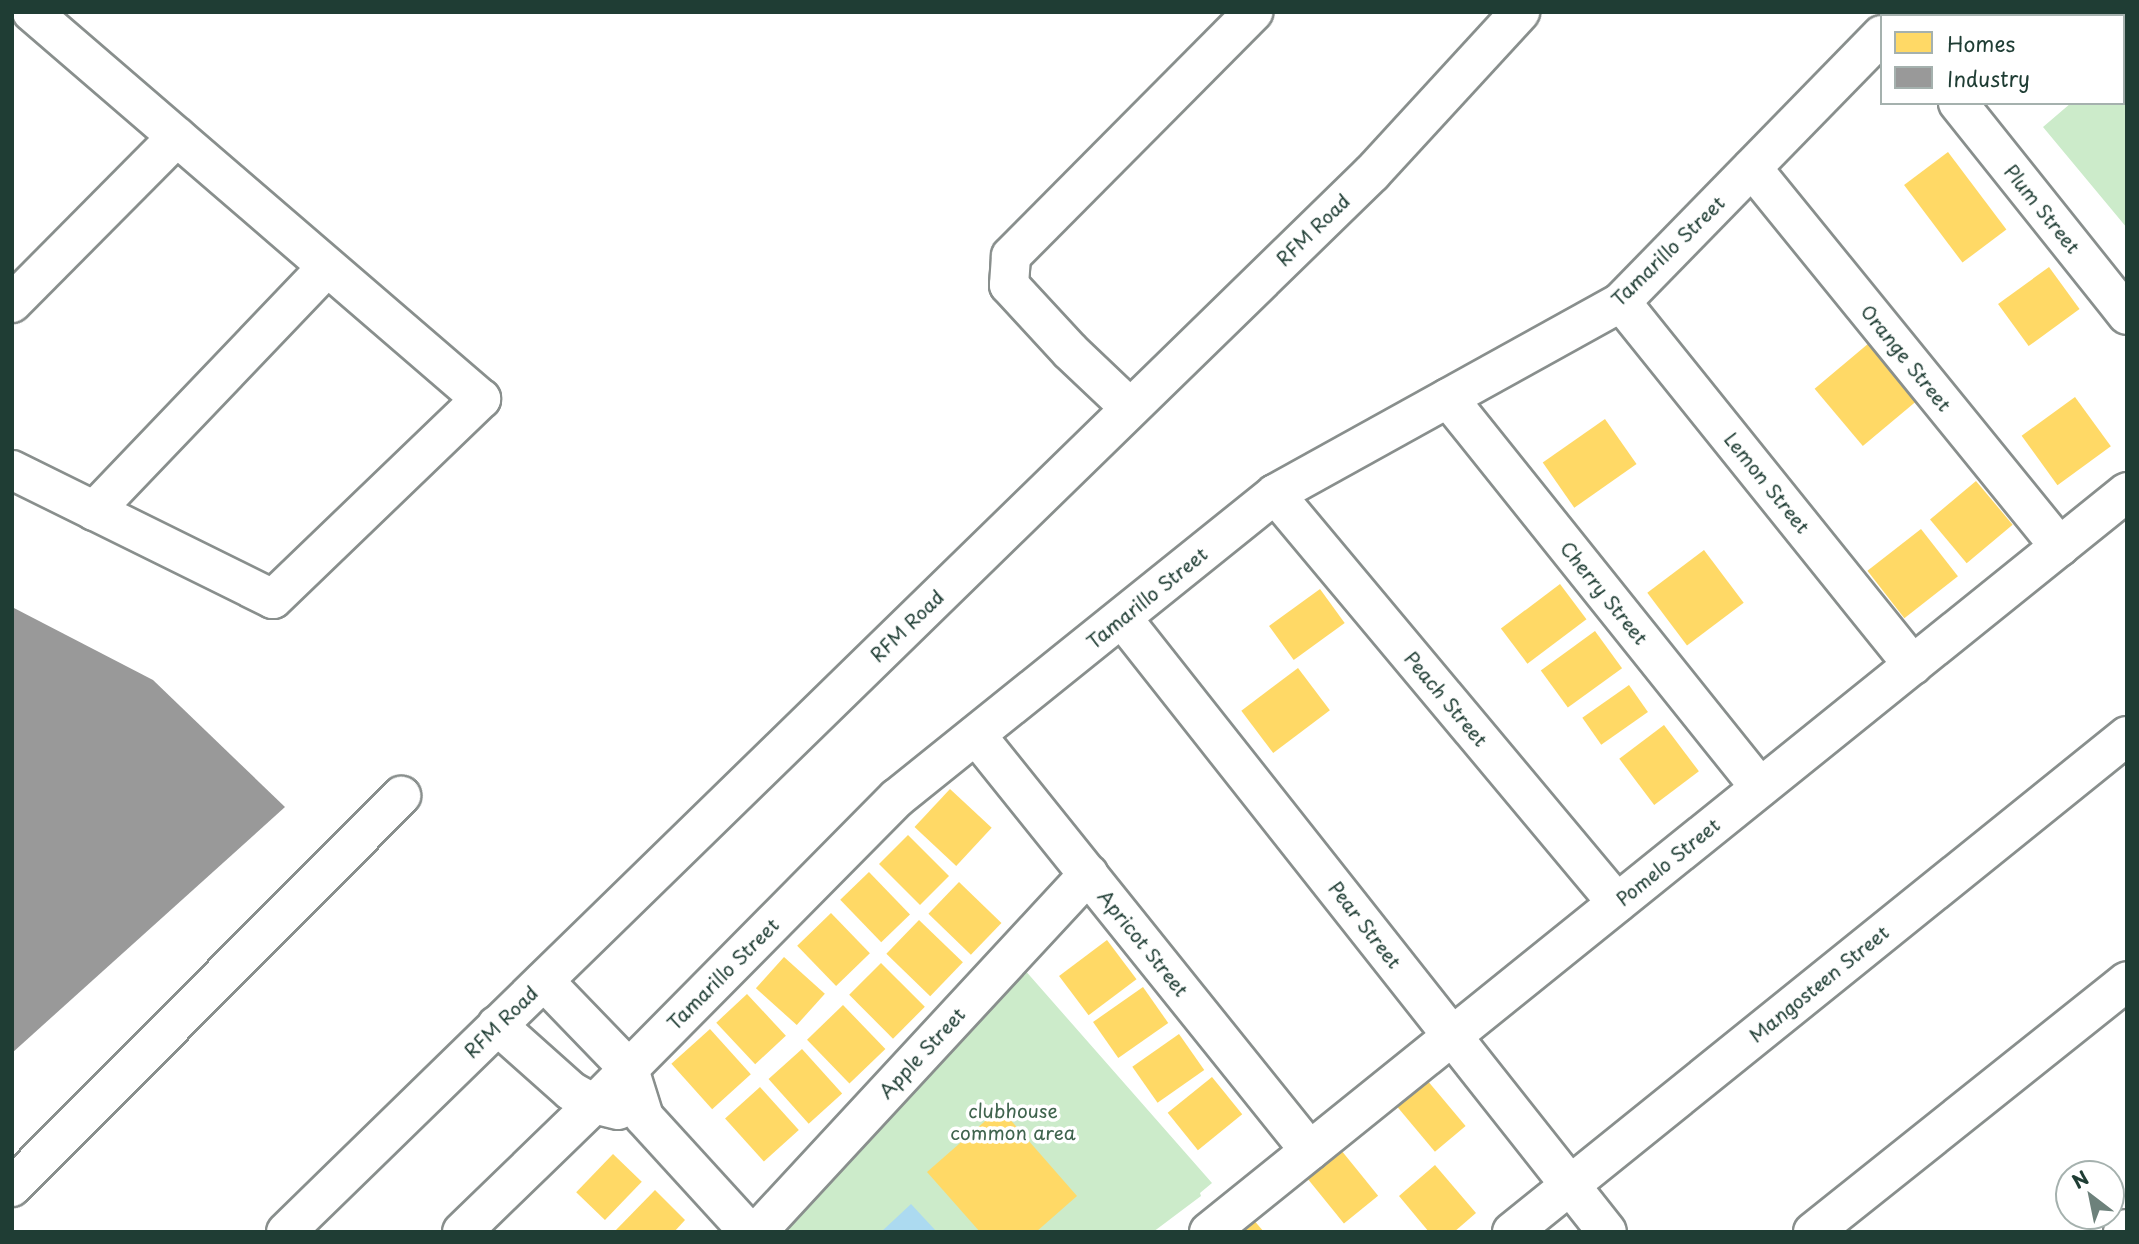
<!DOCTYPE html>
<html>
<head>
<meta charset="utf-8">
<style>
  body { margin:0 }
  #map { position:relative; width:2139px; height:1244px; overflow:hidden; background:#fff; font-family:"Playpen Sans",sans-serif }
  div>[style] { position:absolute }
  .green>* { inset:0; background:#ccebca }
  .water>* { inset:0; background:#acdaf0 }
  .homes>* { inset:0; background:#ffd966; transform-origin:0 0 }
  .industry>* { inset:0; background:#999 }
  .roads { filter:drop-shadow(2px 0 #898f8d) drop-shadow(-2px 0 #898f8d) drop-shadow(0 2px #898f8d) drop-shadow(0 -2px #898f8d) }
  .minor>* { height:38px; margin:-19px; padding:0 19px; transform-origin:19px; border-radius:19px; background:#fff }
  span { translate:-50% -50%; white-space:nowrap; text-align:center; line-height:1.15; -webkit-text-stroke:7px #fff; paint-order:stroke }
  .street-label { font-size:19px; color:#1f3d34 }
  .park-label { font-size:19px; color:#40644e }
  .frame { position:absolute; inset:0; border:14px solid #1f3d34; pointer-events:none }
  .legend { position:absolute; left:1880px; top:14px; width:245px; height:91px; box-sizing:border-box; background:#fff; border:2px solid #a5b1ae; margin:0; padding:9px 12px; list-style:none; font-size:21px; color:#1f3d34 }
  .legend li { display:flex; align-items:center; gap:14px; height:35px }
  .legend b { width:35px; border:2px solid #a5b1ae }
  .north { position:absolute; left:2055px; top:1160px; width:70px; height:70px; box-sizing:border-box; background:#fff; border:2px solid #a5b1ae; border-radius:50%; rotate:328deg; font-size:19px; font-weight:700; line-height:28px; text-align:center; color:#1f3d34 }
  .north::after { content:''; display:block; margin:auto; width:24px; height:32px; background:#6d817b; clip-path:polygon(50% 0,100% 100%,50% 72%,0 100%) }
</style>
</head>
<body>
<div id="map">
  <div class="green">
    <div style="clip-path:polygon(2123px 81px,2127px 85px,2127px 228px,2043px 127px,2071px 103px,2123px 103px)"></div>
    <div style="clip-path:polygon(1016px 960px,1212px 1183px,1200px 1193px,1201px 1196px,1153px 1232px,792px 1232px,776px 1217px)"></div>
  </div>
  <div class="water">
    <div style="clip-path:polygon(911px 1204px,937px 1232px,881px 1232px)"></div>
  </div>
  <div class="homes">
    <div style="clip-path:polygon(1933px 12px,2028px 12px,2030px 15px,1935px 16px)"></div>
    <div style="clip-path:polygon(2047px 12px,2096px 12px,2099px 16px,2042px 16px)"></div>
    <div style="left:1948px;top:152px;width:97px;height:55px;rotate:53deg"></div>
    <div style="left:2049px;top:267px;width:52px;height:63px;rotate:54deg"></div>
    <div style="left:1869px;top:343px;width:75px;height:71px;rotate:50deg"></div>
    <div style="left:2075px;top:397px;width:61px;height:66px;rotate:54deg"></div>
    <div style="left:1605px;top:419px;width:55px;height:76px;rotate:55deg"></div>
    <div style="left:1976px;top:481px;width:57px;height:60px;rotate:50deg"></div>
    <div style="left:1921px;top:529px;width:60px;height:68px;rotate:52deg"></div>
    <div style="left:1704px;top:550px;width:66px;height:71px;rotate:53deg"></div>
    <div style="left:1560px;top:584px;width:44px;height:74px;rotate:53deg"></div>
    <div style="left:1320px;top:589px;width:42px;height:63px;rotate:54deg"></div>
    <div style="left:1595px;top:631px;width:46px;height:67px;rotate:54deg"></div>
    <div style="left:1298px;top:668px;width:53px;height:71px;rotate:53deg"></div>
    <div style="left:1629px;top:685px;width:33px;height:57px;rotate:55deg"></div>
    <div style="left:1664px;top:725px;width:58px;height:56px;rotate:53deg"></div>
    <div style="left:950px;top:789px;width:57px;height:52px;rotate:43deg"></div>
    <div style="left:908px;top:835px;width:58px;height:41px;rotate:45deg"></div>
    <div style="left:869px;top:872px;width:59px;height:40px;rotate:46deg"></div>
    <div style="left:959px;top:882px;width:59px;height:44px;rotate:44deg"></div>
    <div style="left:831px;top:913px;width:56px;height:47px;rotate:46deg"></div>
    <div style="left:919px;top:920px;width:61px;height:47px;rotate:44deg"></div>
    <div style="left:1107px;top:940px;width:49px;height:60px;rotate:53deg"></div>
    <div style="left:784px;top:957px;width:55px;height:42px;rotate:42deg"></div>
    <div style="left:881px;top:963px;width:62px;height:45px;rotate:45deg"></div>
    <div style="left:1143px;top:987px;width:44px;height:61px;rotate:55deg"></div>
    <div style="left:747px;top:994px;width:57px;height:42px;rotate:47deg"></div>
    <div style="left:843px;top:1005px;width:61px;height:50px;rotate:46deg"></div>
    <div style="left:710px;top:1029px;width:61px;height:52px;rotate:48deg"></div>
    <div style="left:1179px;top:1034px;width:44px;height:57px;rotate:55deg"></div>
    <div style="left:802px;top:1049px;width:60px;height:45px;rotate:48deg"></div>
    <div style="left:1212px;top:1077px;width:48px;height:57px;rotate:51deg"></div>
    <div style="left:1427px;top:1080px;width:60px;height:40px;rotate:50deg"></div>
    <div style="left:760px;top:1087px;width:58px;height:47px;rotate:48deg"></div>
    <div style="clip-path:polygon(1000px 1108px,1077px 1196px,1036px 1232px,980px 1232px,927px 1172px)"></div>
    <div style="left:1341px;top:1150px;width:59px;height:44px;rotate:51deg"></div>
    <div style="left:613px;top:1154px;width:40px;height:53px;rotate:44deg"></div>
    <div style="clip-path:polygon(1435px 1165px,1476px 1213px,1454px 1232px,1429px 1232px,1399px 1196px)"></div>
    <div style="clip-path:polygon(655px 1190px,685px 1220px,674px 1232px,614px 1232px)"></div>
    <div style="clip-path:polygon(1252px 1218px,1264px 1232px,1236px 1232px)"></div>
  </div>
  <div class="industry">
    <div style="clip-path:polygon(12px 607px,153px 680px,285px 807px,12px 1053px)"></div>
  </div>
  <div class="roads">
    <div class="minor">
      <div style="left:1958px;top:103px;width:271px;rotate:51.4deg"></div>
      <div style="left:1752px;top:168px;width:488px;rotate:50.9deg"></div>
      <div style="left:1621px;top:302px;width:466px;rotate:51.2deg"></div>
      <div style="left:12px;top:303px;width:234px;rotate:-45.2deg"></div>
      <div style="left:1448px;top:398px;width:499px;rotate:51.3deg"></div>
      <div style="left:1130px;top:408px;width:83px;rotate:-136.5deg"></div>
      <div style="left:1070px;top:351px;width:90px;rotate:-132.7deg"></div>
      <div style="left:1009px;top:285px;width:29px;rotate:-86deg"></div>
      <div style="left:1011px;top:256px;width:344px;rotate:-45.2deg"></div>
      <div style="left:12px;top:470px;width:291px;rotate:26.3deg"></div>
      <div style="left:273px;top:599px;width:289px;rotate:-43.9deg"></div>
      <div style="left:481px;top:399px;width:593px;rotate:-139.24deg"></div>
      <div style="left:1275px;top:494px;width:533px;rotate:50.1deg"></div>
      <div style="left:94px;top:511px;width:337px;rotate:-46.3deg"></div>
      <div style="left:1122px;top:618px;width:782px;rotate:51.69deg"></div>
      <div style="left:976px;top:735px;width:533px;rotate:51.24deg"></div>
      <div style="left:544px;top:981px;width:122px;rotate:46deg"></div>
      <div style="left:629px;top:1069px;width:50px;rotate:72.6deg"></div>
      <div style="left:644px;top:1117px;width:156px;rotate:47.6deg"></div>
      <div style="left:497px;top:1025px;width:99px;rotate:41.7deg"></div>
      <div style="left:571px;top:1091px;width:26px;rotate:29deg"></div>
      <div style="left:594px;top:1104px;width:25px;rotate:14deg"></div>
      <div style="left:12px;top:1187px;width:552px;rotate:-45.15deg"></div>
      <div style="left:286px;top:1232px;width:1517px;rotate:-44.28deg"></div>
      <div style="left:1372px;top:173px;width:219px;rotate:-47.4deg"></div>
      <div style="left:462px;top:1232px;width:184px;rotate:-44.1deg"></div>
      <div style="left:594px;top:1104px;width:431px;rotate:-45.3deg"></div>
      <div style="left:897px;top:798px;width:485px;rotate:-38.8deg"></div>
      <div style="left:1275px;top:494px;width:396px;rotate:-29deg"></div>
      <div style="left:1621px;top:302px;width:373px;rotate:-45.7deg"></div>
      <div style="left:757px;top:1232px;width:488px;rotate:-47.2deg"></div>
      <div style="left:1209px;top:1232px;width:1179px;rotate:-38.87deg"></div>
      <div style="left:1512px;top:1232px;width:790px;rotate:-38.89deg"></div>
      <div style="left:1813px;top:1232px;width:402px;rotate:-38.6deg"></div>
      <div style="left:2123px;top:1232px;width:5px;rotate:-37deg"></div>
    </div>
  </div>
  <div class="street-label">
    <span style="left:2042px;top:209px;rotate:51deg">Plum Street</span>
    <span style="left:1313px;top:230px;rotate:-44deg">RFM Road</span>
    <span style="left:1668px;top:251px;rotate:-44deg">Tamarillo Street</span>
    <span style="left:1906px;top:358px;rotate:51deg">Orange Street</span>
    <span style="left:1767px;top:483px;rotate:51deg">Lemon Street</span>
    <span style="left:1604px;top:593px;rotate:51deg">Cherry Street</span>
    <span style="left:1147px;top:598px;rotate:-39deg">Tamarillo Street</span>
    <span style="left:907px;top:626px;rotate:-44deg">RFM Road</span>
    <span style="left:1446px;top:699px;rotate:50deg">Peach Street</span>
    <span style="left:1668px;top:862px;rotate:-39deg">Pomelo Street</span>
    <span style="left:1365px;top:925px;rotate:52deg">Pear Street</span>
    <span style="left:1143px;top:943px;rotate:51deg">Apricot Street</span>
    <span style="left:723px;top:974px;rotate:-45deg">Tamarillo Street</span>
    <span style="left:1819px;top:984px;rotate:-39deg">Mangosteen Street</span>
    <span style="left:501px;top:1022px;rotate:-44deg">RFM Road</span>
    <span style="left:922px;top:1053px;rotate:-47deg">Apple Street</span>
  </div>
  <div class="park-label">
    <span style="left:1013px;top:1122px">clubhouse<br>common area</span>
  </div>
  <div class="frame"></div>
  <ul class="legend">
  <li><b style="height:19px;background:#ffd966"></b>Homes</li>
  <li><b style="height:19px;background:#999"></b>Industry</li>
  </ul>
  <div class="north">N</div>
</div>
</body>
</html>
